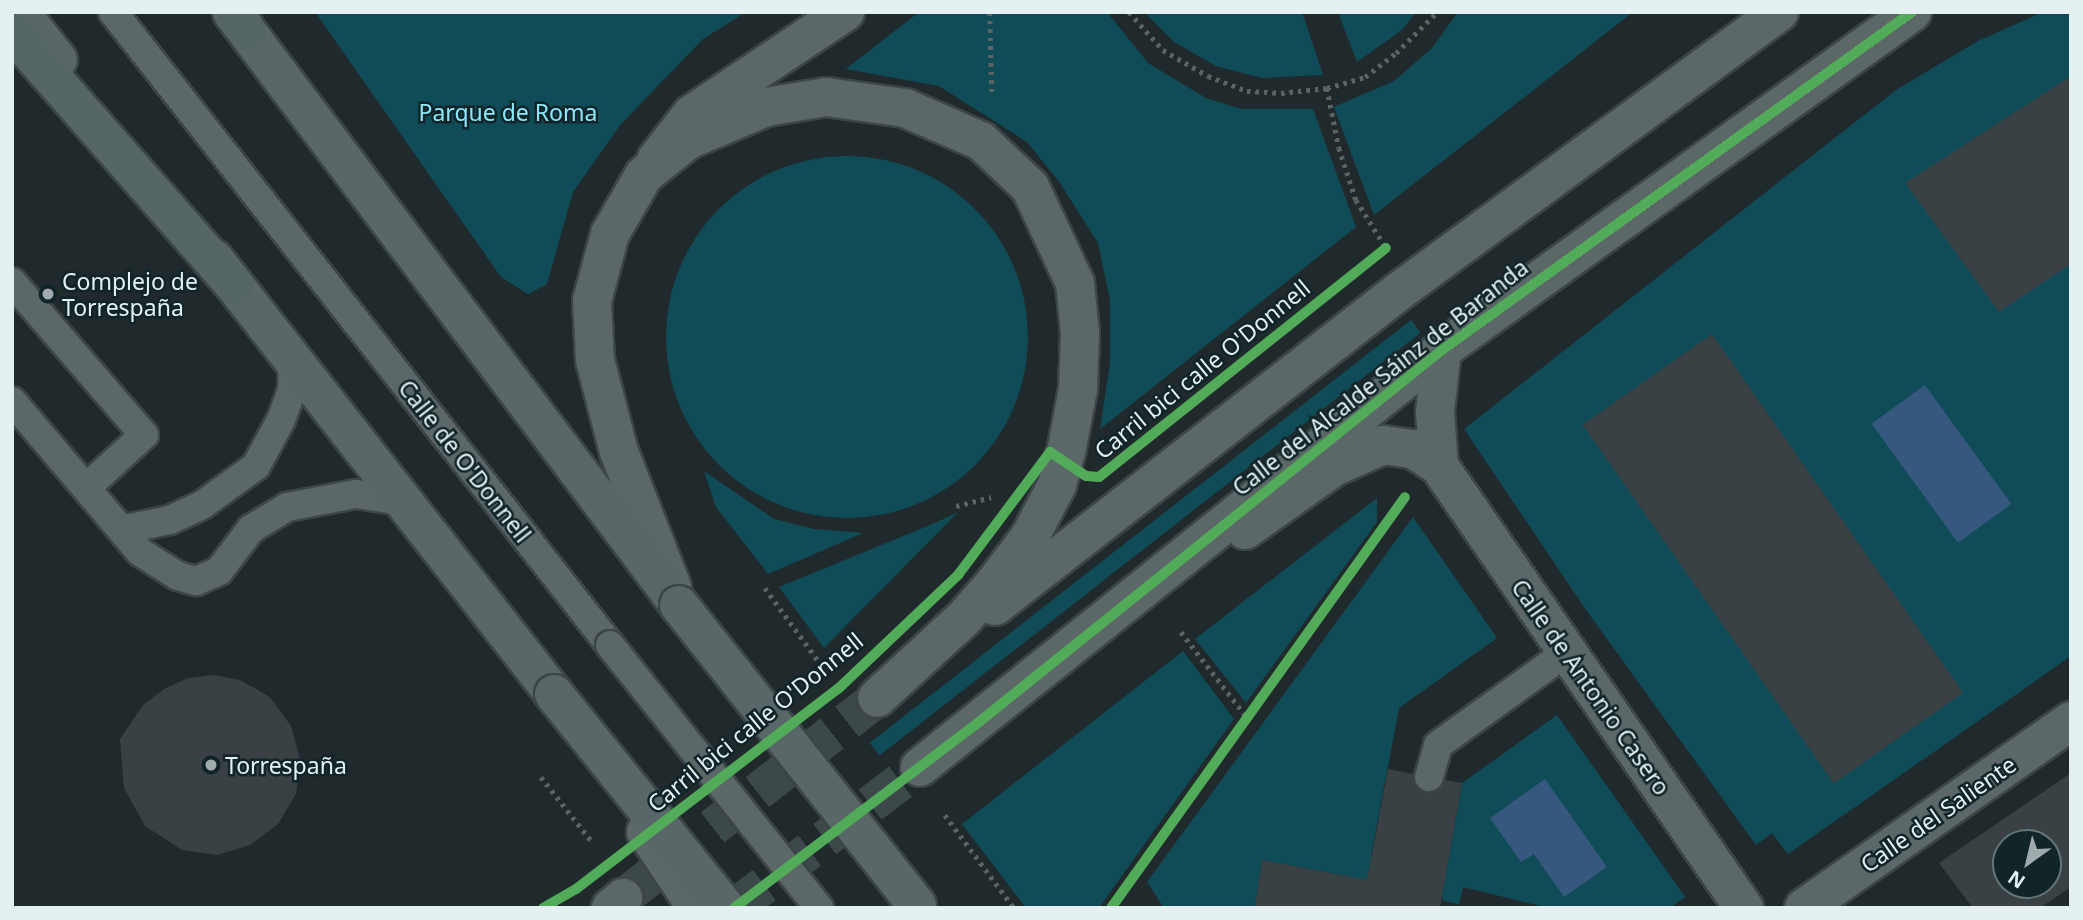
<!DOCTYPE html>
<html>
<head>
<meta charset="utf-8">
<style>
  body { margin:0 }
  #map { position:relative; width:2083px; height:920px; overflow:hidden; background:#202a2d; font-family:"Noto Sans",sans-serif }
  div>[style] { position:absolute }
  .green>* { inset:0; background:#0f4c57; transform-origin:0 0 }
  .round { border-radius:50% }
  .water>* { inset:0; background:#36577e; transform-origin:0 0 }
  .building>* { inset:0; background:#394144; transform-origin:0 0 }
  .tertiary-tunnel>* { height:38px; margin-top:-19px; transform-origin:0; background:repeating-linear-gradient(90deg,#3d484b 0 38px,transparent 0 57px) }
  .path>* { height:4.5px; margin-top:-2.25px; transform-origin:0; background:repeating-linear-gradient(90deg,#5a6464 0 3.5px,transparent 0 8.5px) }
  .roads { filter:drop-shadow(2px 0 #3c4548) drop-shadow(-2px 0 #3c4548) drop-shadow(0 2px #3c4548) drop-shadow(0 -2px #3c4548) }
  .service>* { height:28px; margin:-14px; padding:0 14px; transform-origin:14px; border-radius:14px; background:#5c6768 }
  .minor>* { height:38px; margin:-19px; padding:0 19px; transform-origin:19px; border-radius:19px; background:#5c6768 }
  .tertiary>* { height:38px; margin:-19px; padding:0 19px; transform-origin:19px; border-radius:19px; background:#5c6768 }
  .primary>* { height:38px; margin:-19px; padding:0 19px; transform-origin:19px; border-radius:19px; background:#5a6768 }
  .motorway>* { height:38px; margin:-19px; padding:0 19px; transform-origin:19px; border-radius:19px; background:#566565 }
  .bridges { filter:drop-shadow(2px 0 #3c4548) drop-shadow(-2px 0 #3c4548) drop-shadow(0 2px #3c4548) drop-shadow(0 -2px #3c4548) }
  .service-bridge>* { height:28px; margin:-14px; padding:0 14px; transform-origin:14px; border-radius:14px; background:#5c6768 }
  .tertiary-bridge>* { height:38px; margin:-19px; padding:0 19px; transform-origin:19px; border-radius:19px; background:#5c6768 }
  .primary-bridge>* { height:38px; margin:-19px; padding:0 19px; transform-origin:19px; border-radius:19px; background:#5a6768 }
  .cycleway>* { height:10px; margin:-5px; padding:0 5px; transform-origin:5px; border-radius:5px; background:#51ab58 }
  .dots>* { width:19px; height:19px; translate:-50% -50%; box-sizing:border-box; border:4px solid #112428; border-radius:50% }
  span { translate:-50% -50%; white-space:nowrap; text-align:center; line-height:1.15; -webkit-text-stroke:5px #112428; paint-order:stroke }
  .park-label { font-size:23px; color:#8de7fb }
  .poi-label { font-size:23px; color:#e4f0f2 }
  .left { translate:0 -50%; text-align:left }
  .street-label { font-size:23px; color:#e4f0f2 }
  .frame { position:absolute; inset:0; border:14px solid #e4f0f2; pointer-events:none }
  .north { position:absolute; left:1992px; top:829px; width:70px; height:70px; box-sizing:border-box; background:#112428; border:2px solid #657679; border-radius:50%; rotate:214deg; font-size:19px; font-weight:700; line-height:28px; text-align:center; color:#e4f0f2 }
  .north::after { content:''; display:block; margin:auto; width:24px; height:32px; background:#9fabad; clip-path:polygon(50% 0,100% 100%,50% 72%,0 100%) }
</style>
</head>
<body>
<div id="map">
  <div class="green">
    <div style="clip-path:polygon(315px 12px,746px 12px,703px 39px,621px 124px,573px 192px,547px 284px,528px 294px,501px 277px)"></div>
    <div style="clip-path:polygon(919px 12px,1107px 12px,1148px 63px,1206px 98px,1241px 109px,1313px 109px,1356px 227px,1100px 429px,1110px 363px,1110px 300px,1098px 243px,1060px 183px,1027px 142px,939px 86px,846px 69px)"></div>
    <div style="clip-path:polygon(1144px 12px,1302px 12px,1323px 75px,1262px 78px,1216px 66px,1174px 42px)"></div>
    <div style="clip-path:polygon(1338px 12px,1416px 12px,1402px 30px,1357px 62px)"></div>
    <div style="clip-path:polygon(1458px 12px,1633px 12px,1374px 215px,1334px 107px,1394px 81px,1432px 48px)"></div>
    <div style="clip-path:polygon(2043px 12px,2071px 12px,2071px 656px,1788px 854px,1772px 833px,1756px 845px,1586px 610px,1464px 429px,1896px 90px,1978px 41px)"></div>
    <div class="round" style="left:666px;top:156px;width:362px;height:362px"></div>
    <div style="left:1411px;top:320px;width:16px;height:687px;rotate:52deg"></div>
    <div style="clip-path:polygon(704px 471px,774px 519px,814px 529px,863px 533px,768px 574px,716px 507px)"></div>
    <div style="clip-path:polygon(1377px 498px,1377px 522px,1246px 703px,1195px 639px)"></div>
    <div style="clip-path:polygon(958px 512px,824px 648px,779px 587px,935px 523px)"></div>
    <div style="clip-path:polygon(1413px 517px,1497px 638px,1399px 708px,1371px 856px,1384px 860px,1361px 889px,1346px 876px,1262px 860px,1255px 908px,1164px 908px,1147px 882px)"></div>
    <div style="clip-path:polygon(1183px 651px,1234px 719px,1099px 908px,1026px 908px,962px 824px)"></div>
    <div style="clip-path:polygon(1557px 715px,1685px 897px,1670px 908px,1549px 908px,1463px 887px,1459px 904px,1444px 901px,1431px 880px,1447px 868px,1462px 783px)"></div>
  </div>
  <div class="water">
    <div style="left:1925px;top:385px;width:147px;height:66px;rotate:54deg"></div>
    <div style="clip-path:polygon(1545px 779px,1607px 867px,1564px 897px,1534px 854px,1521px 862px,1490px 818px)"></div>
  </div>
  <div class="building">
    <div style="clip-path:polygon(2071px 76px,2071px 264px,1999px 312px,1905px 183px)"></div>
    <div style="left:1712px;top:334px;width:438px;height:158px;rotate:55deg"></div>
    <div style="clip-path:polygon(214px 675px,240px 680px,270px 697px,291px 726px,300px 759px,296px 794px,278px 824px,250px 845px,217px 855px,182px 850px,145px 826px,124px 788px,120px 739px,143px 705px,164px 689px,188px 678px)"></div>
    <div style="clip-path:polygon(1388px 769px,1413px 774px,1417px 788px,1425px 793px,1440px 789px,1445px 780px,1462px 783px,1440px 908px,1255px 908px,1262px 860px,1367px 880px)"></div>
    <div style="clip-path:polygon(evenodd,2071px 773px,2071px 887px,2040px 908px,1973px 908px,1939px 863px,2071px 773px,2006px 843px,2048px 843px,2048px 885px,2006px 885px,2006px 843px)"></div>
  </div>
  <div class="tertiary-tunnel">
    <div style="left:623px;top:898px;width:323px;rotate:-38.2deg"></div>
    <div style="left:734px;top:908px;width:233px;rotate:-37.2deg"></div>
  </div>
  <div class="path">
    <div style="left:990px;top:12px;width:83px;rotate:88.6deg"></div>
    <div style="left:1129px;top:12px;width:51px;rotate:48.2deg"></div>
    <div style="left:1163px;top:50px;width:52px;rotate:30deg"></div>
    <div style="left:1208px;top:76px;width:42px;rotate:21deg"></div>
    <div style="left:1247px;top:91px;width:34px;rotate:3deg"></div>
    <div style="left:1281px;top:93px;width:46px;rotate:-6.2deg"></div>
    <div style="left:1327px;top:88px;width:40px;rotate:-16deg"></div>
    <div style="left:1365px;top:77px;width:39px;rotate:-38deg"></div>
    <div style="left:1396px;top:53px;width:58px;rotate:-45deg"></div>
    <div style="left:1327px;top:88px;width:61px;rotate:78.7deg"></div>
    <div style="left:1339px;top:148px;width:55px;rotate:71.9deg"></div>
    <div style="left:1356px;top:200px;width:54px;rotate:57.8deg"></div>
    <div style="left:956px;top:506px;width:36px;rotate:-14deg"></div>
    <div style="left:765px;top:588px;width:97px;rotate:53.8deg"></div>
    <div style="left:1181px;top:632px;width:106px;rotate:52.3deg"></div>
    <div style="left:541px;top:777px;width:85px;rotate:51.7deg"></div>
    <div style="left:945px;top:815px;width:116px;rotate:53.4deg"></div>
  </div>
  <div class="roads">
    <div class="service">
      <div style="left:113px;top:12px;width:805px;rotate:51.86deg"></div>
      <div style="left:12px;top:282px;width:202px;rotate:49.2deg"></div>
      <div style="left:144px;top:435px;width:77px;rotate:137.6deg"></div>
      <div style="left:12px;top:401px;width:198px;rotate:49.7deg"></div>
      <div style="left:140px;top:552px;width:45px;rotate:32.3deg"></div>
      <div style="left:178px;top:576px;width:19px;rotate:16deg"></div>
      <div style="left:196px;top:581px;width:25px;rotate:-23deg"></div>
      <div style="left:219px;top:571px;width:53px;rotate:-52.7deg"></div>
      <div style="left:251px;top:529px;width:42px;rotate:-31.4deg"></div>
      <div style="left:287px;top:507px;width:70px;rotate:-10.7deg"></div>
      <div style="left:356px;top:494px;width:46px;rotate:8.8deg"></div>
      <div style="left:125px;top:529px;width:46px;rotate:-11.3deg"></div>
      <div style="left:170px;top:520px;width:35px;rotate:-25deg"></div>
      <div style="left:202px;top:505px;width:67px;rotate:-35.8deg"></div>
      <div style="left:256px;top:466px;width:52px;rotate:-61.5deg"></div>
      <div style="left:281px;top:420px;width:32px;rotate:-70deg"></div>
      <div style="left:292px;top:390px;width:29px;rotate:-88deg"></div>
      <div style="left:1429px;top:777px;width:33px;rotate:-74deg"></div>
      <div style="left:1438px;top:745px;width:159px;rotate:-35.8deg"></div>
    </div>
    <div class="minor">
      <div style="left:656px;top:160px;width:58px;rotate:-52deg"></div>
      <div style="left:692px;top:114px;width:184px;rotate:-33.7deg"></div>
      <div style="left:1439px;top:466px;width:54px;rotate:-94.2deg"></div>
      <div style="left:1435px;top:412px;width:62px;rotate:-83.6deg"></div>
      <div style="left:1245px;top:530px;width:109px;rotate:-35.3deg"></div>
      <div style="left:1334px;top:467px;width:54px;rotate:-24.2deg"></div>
      <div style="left:1383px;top:445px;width:30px;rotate:8deg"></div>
      <div style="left:1413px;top:449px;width:31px;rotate:33deg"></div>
      <div style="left:1439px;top:466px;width:537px;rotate:55.39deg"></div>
      <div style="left:1804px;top:908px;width:326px;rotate:-35deg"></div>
    </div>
    <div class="tertiary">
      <div style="left:672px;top:587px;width:145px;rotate:-111.4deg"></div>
      <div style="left:619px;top:452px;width:95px;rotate:-104.6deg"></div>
      <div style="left:595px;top:360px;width:59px;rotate:-92.9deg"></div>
      <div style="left:592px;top:301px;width:69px;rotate:-75deg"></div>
      <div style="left:610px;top:234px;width:68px;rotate:-60deg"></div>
      <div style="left:644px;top:175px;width:56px;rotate:-38.5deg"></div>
      <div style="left:688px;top:140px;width:85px;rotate:-22.9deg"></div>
      <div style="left:766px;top:107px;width:61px;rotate:-9.5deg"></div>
      <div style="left:826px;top:97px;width:80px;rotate:7.9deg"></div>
      <div style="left:905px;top:108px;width:83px;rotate:23.5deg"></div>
      <div style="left:981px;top:141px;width:67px;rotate:43.2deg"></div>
      <div style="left:1030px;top:187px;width:106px;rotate:64.9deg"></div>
      <div style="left:1075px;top:283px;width:50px;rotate:84.3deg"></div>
      <div style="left:1080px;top:333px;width:56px;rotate:92deg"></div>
      <div style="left:1078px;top:389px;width:60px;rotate:100.6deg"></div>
      <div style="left:1067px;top:448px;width:38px;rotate:105deg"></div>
      <div style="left:1057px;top:485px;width:60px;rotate:117.8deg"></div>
      <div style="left:1029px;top:538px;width:58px;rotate:127.3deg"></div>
      <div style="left:994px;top:584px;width:45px;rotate:131.4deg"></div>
      <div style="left:964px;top:618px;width:118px;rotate:137.4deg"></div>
      <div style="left:995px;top:606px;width:511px;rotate:-37.92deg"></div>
      <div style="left:1398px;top:292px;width:473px;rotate:-36.3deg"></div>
      <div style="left:920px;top:767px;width:668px;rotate:-38.62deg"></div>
      <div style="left:1442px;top:350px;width:579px;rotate:-35.72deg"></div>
      <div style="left:611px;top:908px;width:16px;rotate:-40deg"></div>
    </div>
    <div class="primary">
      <div style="left:20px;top:12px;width:61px;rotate:51.6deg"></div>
      <div style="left:232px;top:12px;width:743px;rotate:52.99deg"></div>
      <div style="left:214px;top:259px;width:552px;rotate:51.99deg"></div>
    </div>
    <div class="motorway">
      <div style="left:236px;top:12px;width:21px;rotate:61deg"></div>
      <div style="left:12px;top:32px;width:337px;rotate:48.7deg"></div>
    </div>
  </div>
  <div class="bridges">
    <div class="service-bridge">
      <div style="left:610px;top:645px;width:336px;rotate:51.5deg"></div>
    </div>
    <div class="tertiary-bridge">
      <div style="left:646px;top:832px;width:92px;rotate:56.1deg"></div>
    </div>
    <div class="primary-bridge">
      <div style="left:679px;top:605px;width:383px;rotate:51.6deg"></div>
      <div style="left:554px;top:694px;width:275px;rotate:51.2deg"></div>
    </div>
  </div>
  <div class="cycleway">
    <div style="left:543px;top:908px;width:38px;rotate:-30deg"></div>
    <div style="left:576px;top:889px;width:330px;rotate:-37.4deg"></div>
    <div style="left:838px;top:689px;width:166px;rotate:-43.5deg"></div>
    <div style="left:958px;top:575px;width:154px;rotate:-53.2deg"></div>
    <div style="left:1050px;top:452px;width:43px;rotate:33.7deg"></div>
    <div style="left:1086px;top:476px;width:13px;rotate:4deg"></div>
    <div style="left:1099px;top:477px;width:367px;rotate:-38.6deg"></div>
    <div style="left:734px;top:908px;width:301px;rotate:-37.2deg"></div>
    <div style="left:974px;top:726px;width:600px;rotate:-38.78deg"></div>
    <div style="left:1442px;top:350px;width:579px;rotate:-35.72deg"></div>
    <div style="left:1111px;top:908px;width:505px;rotate:-54.42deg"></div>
  </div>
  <div class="dots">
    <div style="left:48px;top:294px;background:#9fabad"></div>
    <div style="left:211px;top:765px;background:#9fabad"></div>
  </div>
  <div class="park-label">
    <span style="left:508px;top:112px">Parque de Roma</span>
  </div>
  <div class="poi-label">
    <span class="left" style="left:62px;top:294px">Complejo de<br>Torrespaña</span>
    <span class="left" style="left:225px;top:765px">Torrespaña</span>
  </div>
  <div class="street-label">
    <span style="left:1202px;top:369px;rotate:-39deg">Carril bici calle O'Donnell</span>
    <span style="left:1380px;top:377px;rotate:-38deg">Calle del Alcalde Sáinz de Baranda</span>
    <span style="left:465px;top:461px;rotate:52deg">Calle de O'Donnell</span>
    <span style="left:1591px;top:687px;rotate:55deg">Calle de Antonio Casero</span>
    <span style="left:755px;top:722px;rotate:-39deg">Carril bici calle O'Donnell</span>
    <span style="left:1938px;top:814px;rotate:-35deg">Calle del Saliente</span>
  </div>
  <div class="frame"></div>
  <div class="north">N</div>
</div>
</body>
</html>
